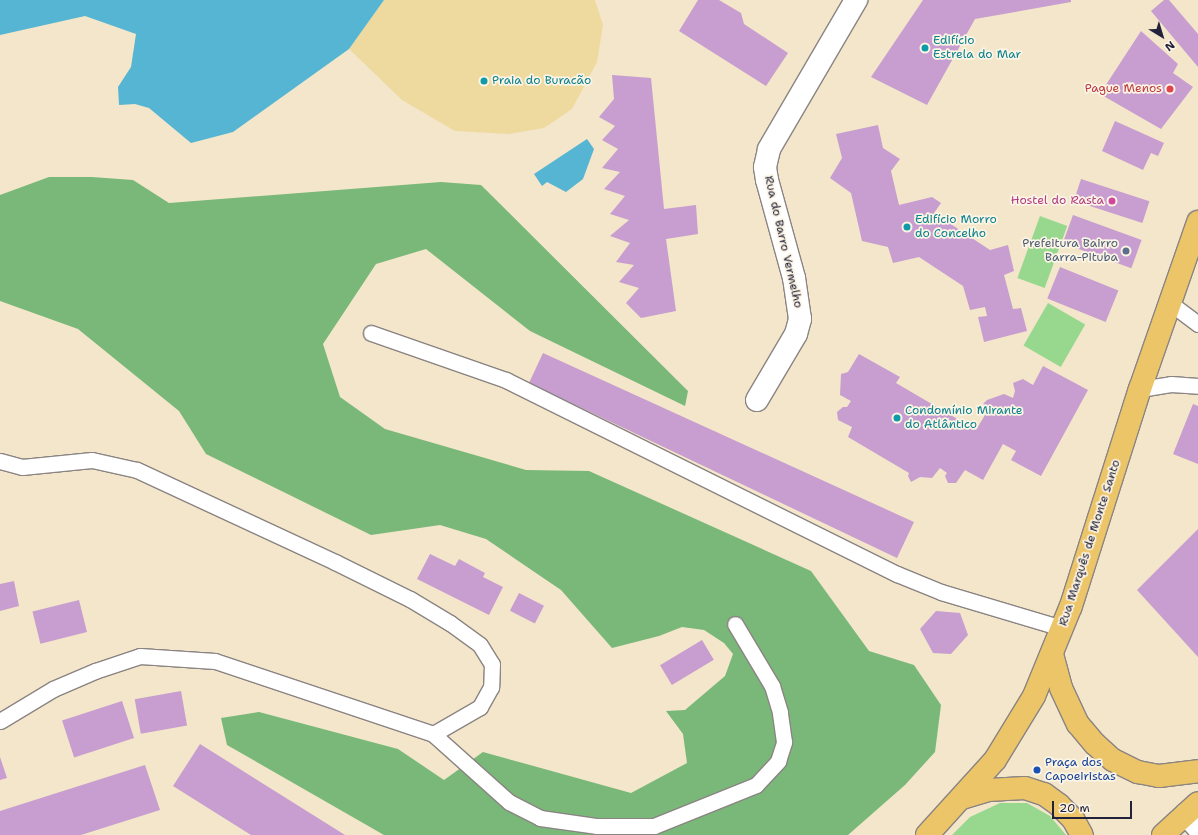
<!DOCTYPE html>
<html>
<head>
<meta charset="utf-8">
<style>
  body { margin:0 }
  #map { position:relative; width:1198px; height:835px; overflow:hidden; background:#f3e6ca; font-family:"Shantell Sans",sans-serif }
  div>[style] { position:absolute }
  .green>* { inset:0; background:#97d88e; transform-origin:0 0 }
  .forest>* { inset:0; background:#79b879 }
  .sand>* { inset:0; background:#eeda9e }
  .water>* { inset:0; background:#55b5d3 }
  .building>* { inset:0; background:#c79ecf; transform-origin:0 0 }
  .roads { filter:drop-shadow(1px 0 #8a8482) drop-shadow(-1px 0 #8a8482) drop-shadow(0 1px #8a8482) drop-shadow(0 -1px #8a8482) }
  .service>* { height:15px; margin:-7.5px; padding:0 7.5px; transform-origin:7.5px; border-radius:7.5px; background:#fff }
  .minor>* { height:22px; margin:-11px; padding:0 11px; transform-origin:11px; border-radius:11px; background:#fff }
  .primary>* { height:22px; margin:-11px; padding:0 11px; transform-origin:11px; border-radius:11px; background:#edc569 }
  .dots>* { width:11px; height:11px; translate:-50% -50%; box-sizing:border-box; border:2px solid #fcf5e5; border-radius:50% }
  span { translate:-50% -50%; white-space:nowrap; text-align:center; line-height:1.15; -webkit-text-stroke:3.5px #fcf5e5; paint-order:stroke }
  .culture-label { font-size:12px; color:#0d838f }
  .left { translate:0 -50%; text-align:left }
  .health-label { font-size:12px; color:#be3a42 }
  .right { translate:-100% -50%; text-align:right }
  .hotel-label { font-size:12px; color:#b23c85 }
  .street-label { font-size:12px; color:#22223b }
  .service-label { font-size:12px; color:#4e5e75 }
  .transit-label { font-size:12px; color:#164399 }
  .north { position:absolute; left:1142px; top:16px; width:40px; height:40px; -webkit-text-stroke:3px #fcf5e5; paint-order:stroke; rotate:142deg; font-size:11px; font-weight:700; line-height:16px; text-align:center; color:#22223b }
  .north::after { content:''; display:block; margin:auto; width:14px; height:18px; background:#22223b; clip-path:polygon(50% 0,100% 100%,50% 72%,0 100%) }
  .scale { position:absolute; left:1052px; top:801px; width:80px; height:18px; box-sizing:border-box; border:2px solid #22223b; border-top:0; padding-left:5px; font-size:12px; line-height:14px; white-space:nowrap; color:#22223b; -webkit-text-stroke:3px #fcf5e5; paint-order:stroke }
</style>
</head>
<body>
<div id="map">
  <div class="green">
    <div style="left:1040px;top:216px;width:29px;height:66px;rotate:20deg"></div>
    <div style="left:1048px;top:303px;width:43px;height:49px;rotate:30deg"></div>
    <div style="clip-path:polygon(1000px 803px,1027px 803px,1050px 816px,1066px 835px,952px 835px,970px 817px)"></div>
  </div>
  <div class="forest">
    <div style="clip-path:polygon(49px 177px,92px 177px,133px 180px,169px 203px,441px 182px,481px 185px,688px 391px,685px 406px,530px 331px,426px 249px,376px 264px,323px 344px,340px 397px,385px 429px,526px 470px,589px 471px,811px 571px,869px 651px,914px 665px,941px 705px,935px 752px,905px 785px,848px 835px,384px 835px,227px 745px,221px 718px,259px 712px,398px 749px,444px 780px,483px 752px,631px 793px,687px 763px,683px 734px,666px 711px,685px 710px,725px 676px,733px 654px,724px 643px,704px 630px,682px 627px,659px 636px,612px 648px,561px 590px,486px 539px,440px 525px,371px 535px,206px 454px,179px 411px,78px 329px,0 301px,0 195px)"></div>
  </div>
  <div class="sand">
    <div style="clip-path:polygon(384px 0,595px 0,603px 25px,597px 62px,572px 109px,544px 128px,509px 134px,455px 131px,402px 100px,349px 49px)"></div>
  </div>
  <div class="water">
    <div style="clip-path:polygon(0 0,384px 0,349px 49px,233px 132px,191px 143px,149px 108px,135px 104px,119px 105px,118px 87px,131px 67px,136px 34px,85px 16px,0 35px)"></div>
    <div style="clip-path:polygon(587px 139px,594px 149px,583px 179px,566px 192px,547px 182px,542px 186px,534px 174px)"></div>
  </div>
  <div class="building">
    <div style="clip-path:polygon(698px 0,719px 0,741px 13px,744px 24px,788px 53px,766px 86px,679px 31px)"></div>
    <div style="clip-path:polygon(923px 0,1071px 0,1071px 2px,975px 19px,927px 105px,871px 77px)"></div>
    <div style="clip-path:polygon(1164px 0,1169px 0,1198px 34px,1198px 67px,1151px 11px)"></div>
    <div style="clip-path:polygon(1141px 31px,1178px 64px,1173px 73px,1193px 87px,1161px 129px,1100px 94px)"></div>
    <div style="clip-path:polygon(612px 75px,651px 78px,664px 209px,696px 205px,698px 234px,666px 239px,676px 311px,641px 318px,626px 303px,639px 288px,619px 282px,634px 265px,616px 262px,630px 243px,610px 236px,629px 220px,610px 214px,625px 196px,604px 189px,620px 172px,602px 168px,618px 149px,602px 140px,615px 126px,599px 117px,614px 99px)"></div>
    <div style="clip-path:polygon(1115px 121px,1164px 143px,1158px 156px,1151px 153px,1143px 170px,1102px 151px)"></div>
    <div style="clip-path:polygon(878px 125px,883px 148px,900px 159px,891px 171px,899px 205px,932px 197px,941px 203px,934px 213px,990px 250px,1008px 245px,1014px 271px,1004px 275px,1013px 309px,1021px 308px,1027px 331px,984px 342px,978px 317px,987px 316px,985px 307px,970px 310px,963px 286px,919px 257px,893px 263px,888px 247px,862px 241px,851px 193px,830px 178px,842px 158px,836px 134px)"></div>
    <div style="left:1081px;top:179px;width:72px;height:23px;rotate:18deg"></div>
    <div style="left:1073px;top:215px;width:73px;height:30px;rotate:20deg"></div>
    <div style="left:1060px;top:267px;width:63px;height:34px;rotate:22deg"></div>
    <div style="clip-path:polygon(543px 353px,914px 522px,897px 558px,529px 383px)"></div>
    <div style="clip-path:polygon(859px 354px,900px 377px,896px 383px,976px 430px,985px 415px,982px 405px,987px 400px,1004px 394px,1013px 398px,1015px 391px,1013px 383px,1023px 379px,1033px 385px,1043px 366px,1088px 390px,1041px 476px,1011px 460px,1016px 451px,1003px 444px,983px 480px,965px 470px,956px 483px,948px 483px,945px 476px,947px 473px,940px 468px,932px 478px,920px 477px,911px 482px,908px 476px,909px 473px,848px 437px,852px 427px,838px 420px,837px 412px,843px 407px,847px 407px,851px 401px,840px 395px,841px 374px,848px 372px)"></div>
    <div style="clip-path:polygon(1193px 404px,1198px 406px,1198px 464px,1173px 454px)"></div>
    <div style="clip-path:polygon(1198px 529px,1198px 657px,1137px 590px)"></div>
    <div style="clip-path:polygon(430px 554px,455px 566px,459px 559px,485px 573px,483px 577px,503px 587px,489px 615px,417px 579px)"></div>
    <div style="clip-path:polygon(14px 581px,19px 606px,0 611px,0 584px)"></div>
    <div style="left:519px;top:593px;width:28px;height:20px;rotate:27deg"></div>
    <div style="left:79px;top:600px;width:33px;height:48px;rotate:76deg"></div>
    <div style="clip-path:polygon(936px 611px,960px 613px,968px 635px,951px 654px,933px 653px,920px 629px)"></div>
    <div style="left:702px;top:640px;width:23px;height:49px;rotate:59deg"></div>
    <div style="left:181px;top:691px;width:35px;height:47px;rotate:80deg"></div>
    <div style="left:122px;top:701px;width:39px;height:63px;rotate:72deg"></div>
    <div style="clip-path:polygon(200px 744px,345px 835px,251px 835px,173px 786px)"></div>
    <div style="clip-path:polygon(0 757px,7px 778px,0 780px)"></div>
    <div style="clip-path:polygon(145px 765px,160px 810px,81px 835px,0 835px,0 811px)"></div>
  </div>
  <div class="roads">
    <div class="service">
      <div style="left:1170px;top:303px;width:35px;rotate:37deg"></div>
      <div style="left:371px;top:333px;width:143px;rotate:19.2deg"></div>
      <div style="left:506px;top:380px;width:436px;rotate:26.4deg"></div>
      <div style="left:897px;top:574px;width:48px;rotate:22.2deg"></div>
      <div style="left:941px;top:592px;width:126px;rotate:16.6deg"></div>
      <div style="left:1140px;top:389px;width:31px;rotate:-9deg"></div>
      <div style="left:1171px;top:384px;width:27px;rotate:4deg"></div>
      <div style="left:0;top:461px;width:23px;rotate:15deg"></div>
      <div style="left:22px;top:467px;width:70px;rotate:-5.7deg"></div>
      <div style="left:92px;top:460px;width:46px;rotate:12.5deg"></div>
      <div style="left:137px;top:470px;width:218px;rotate:24.9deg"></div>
      <div style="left:335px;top:562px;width:84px;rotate:26.3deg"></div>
      <div style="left:410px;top:599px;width:47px;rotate:31deg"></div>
      <div style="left:450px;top:623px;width:37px;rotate:36deg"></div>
      <div style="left:480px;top:645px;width:22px;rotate:58deg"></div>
      <div style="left:492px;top:664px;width:23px;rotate:92deg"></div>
      <div style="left:491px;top:687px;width:23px;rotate:119deg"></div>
      <div style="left:480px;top:707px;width:54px;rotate:150.1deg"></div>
      <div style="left:0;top:721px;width:62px;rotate:-31.1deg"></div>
      <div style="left:53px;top:689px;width:46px;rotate:-23.2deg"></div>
      <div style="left:95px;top:671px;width:47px;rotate:-18.4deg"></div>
      <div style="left:140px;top:656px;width:75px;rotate:3.8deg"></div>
      <div style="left:215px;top:661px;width:230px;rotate:18.5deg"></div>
      <div style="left:433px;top:734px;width:102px;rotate:41.8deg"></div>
      <div style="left:509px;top:802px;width:35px;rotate:27deg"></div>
      <div style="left:540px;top:818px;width:58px;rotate:8deg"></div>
      <div style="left:597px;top:826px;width:57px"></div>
      <div style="left:654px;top:826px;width:110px;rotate:-21.9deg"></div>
      <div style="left:756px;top:785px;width:33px;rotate:-47deg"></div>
      <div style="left:778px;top:761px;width:20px;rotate:-72deg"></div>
      <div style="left:784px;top:742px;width:30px;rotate:-98deg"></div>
      <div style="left:780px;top:712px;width:27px;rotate:-107deg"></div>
      <div style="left:772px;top:686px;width:72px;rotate:-120.8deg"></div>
    </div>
    <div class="minor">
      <div style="left:757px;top:400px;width:77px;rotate:-59.4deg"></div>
      <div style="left:796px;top:334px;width:16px;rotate:-75deg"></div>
      <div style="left:800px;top:319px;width:41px;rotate:-98.3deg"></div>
      <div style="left:794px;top:278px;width:102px;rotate:-105.4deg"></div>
      <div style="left:767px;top:180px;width:13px;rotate:-99deg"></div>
      <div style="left:765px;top:167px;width:18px;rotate:-77deg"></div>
      <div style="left:769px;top:149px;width:173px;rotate:-59.7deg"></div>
      <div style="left:1186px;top:814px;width:18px;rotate:49deg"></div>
    </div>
    <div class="primary">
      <div style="left:1052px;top:654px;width:35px;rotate:75deg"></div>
      <div style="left:1061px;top:688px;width:40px;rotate:65deg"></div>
      <div style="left:1078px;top:724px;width:26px;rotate:50deg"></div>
      <div style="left:1095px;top:744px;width:24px;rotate:42deg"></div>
      <div style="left:1113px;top:760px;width:28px;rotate:26deg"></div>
      <div style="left:1138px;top:772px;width:21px;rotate:11deg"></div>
      <div style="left:1159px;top:776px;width:39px;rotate:-7deg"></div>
      <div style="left:962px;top:798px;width:27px;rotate:-17deg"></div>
      <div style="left:988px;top:790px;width:37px;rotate:-3deg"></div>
      <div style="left:1025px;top:788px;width:20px;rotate:18deg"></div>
      <div style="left:1044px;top:794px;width:19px;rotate:36deg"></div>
      <div style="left:1059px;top:805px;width:20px;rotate:45deg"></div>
      <div style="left:1073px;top:819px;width:18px;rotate:61deg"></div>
      <div style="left:927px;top:835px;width:101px;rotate:-47.8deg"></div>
      <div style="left:995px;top:760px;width:75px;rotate:-58.6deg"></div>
      <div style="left:1034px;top:696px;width:97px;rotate:-67.7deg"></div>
      <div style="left:1071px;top:606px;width:228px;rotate:-72.4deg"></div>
      <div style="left:1140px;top:389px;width:177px;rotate:-70.8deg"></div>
      <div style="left:1163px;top:835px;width:47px;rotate:-42.4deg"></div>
    </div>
  </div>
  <div class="dots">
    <div style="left:925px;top:48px;background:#0f9aa8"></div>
    <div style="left:484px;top:81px;background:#0f9aa8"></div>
    <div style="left:1170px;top:89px;background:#e0444e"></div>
    <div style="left:1112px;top:201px;background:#d1479c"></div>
    <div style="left:907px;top:227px;background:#0f9aa8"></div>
    <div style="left:1126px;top:251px;background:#5c6f8a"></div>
    <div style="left:897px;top:418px;background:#0f9aa8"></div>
    <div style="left:1037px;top:770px;background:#1a4fb4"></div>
  </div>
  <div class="culture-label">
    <span class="left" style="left:933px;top:48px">Edifício<br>Estrela do Mar</span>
    <span class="left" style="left:492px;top:81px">Praia do Buracão</span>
    <span class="left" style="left:915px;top:227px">Edifício Morro<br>do Concelho</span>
    <span class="left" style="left:905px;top:418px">Condomínio Mirante<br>do Atlântico</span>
  </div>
  <div class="health-label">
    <span class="right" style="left:1162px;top:89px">Pague Menos</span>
  </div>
  <div class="hotel-label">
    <span class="right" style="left:1104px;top:201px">Hostel do Rasta</span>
  </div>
  <div class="street-label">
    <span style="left:783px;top:242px;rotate:77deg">Rua do Barro Vermelho</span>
    <span style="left:1090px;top:543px;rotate:-72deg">Rua Marquês de Monte Santo</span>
  </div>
  <div class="service-label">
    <span class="right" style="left:1118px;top:251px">Prefeitura Bairro<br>Barra-Pituba</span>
  </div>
  <div class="transit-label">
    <span class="left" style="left:1045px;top:770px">Praça dos<br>Capoeiristas</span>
  </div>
  <div class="north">N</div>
  <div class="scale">20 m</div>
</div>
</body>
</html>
